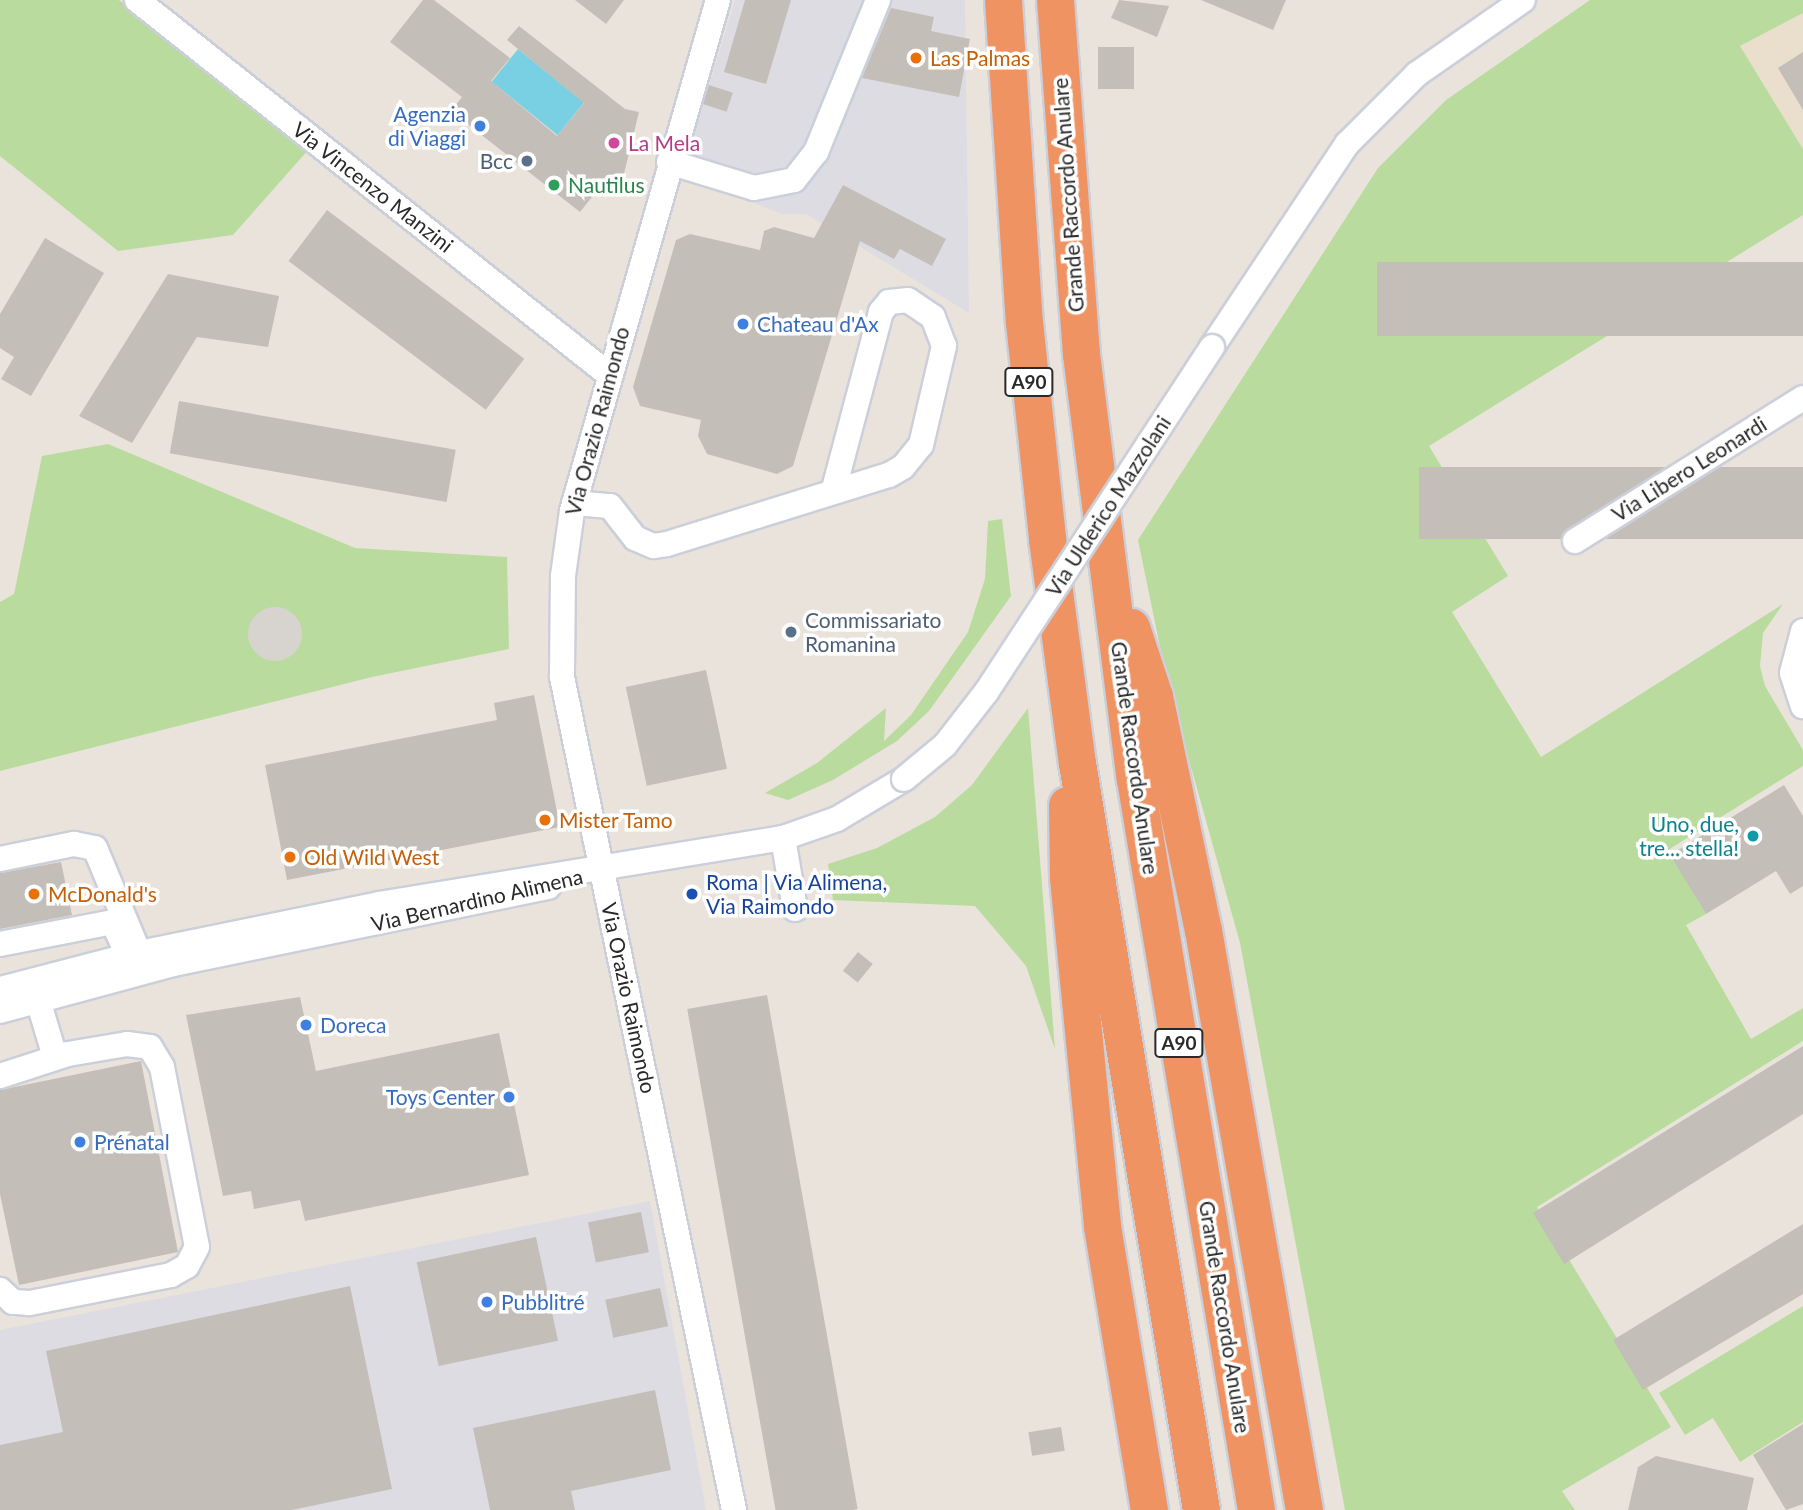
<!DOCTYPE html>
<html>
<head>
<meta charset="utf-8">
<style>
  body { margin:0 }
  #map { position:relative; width:1803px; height:1510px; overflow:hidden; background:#eae3dc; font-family:Lato,sans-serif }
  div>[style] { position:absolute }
  .industrial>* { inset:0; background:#dedce3 }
  .education>* { inset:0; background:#eadecd }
  .green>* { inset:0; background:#b9dc9e }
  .plaza>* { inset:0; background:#d7d3cf }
  .round { border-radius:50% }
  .water>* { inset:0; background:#79d0e3; transform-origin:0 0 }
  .building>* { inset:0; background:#c3beb8; transform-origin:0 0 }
  .roads { filter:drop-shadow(2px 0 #cbcfda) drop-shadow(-2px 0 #cbcfda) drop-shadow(0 2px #cbcfda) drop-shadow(0 -2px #cbcfda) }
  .minor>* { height:24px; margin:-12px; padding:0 12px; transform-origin:12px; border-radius:12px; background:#fff }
  .highway>* { height:37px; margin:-18.5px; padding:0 18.5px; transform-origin:18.5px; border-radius:18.5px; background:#ef9363 }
  .bridges { filter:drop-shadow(2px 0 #cbcfda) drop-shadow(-2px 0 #cbcfda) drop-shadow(0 2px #cbcfda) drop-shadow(0 -2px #cbcfda) }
  .minor-bridge>* { height:24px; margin:-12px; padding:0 12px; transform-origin:12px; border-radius:12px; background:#fff }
  .dots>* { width:19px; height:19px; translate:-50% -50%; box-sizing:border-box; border:4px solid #fff; border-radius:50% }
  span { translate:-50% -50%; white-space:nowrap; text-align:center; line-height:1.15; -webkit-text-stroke:7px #fff; paint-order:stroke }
  .shield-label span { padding:2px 5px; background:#fff; border:2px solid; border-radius:5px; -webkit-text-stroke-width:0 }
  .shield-label { font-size:19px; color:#292929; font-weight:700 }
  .food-label { font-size:21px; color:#c56008 }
  .left { translate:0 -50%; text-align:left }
  .shop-label { font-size:21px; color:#366cbe }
  .right { translate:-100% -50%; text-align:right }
  .hotel-label { font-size:21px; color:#b23c85 }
  .service-label { font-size:21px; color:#4e5e75 }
  .leisure-label { font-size:21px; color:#27864d }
  .street-label { font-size:21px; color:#292929 }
  .culture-label { font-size:21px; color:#0d838f }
  .transit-label { font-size:21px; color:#164399 }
</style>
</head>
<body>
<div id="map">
  <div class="industrial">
    <div style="clip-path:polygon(735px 0,965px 0,969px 313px,806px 214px,782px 214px,682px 175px)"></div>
    <div style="clip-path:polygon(650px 1201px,706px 1510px,0 1510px,0 1330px)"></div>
  </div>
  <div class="education">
    <div style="clip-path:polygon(1803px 13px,1803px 149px,1740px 46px)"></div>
  </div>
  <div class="green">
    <div style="clip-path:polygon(0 0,119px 0,309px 149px,233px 235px,118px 251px,0 156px)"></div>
    <div style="clip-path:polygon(1590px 0,1803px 0,1803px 13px,1740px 46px,1803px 149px,1803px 215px,1429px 446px,1508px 576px,1452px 612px,1541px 757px,1783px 604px,1763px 633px,1760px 666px,1765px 686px,1803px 750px,1803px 766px,1668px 850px,1706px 914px,1686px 925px,1751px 1039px,1803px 1008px,1803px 1041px,1537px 1207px,1671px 1427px,1562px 1491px,1575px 1510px,1345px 1510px,1240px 943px,1167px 681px,1138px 540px,1378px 168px,1446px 100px)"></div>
    <div style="clip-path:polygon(108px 444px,355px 548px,507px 557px,509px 649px,372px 677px,0 771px,0 602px,14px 594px,42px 456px)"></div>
    <div style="clip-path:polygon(1002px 519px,1011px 596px,929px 711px,897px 741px,833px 780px,788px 800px,765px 793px,817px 763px,886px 708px,884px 741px,911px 715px,968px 632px,985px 579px,988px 521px)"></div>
    <div style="clip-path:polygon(1028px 708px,1055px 1049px,1026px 966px,975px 906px,833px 900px,828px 864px,877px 848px,935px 817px,972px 785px)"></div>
    <div style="clip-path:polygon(1803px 1306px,1803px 1422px,1740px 1462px,1713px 1418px,1685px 1435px,1659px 1393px)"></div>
  </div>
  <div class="plaza">
    <div class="round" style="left:248px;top:607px;width:54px;height:54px"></div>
  </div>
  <div class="water">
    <div style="left:518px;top:49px;width:85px;height:42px;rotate:39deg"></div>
  </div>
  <div class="building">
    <div style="clip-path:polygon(423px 0,434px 0,510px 58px,491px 81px,557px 136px,584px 103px,507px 40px,519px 26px,625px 109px,639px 112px,622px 182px,607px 178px,580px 212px,451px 111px,462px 97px,390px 42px)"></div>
    <div style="clip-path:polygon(575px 0,624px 0,606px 24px)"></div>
    <div style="clip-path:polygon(745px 0,791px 0,766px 84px,724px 72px)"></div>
    <div style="clip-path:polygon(1119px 0,1169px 6px,1157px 37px,1111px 18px)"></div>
    <div style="clip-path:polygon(1201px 0,1286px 0,1273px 30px)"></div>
    <div style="clip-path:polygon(891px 8px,934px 17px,931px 31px,970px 39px,959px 97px,862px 78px)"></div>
    <div style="left:1098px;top:47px;width:36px;height:42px"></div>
    <div style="clip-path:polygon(1803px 52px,1803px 110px,1778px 68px)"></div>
    <div style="left:709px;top:85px;width:25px;height:20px;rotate:18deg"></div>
    <div style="clip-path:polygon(843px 185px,946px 239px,932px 266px,900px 249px,894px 259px,860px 241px,793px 466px,777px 474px,707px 454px,698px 436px,701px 420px,640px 406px,633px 387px,676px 240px,690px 234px,760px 250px,764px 231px,774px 227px,814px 238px)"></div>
    <div style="left:327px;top:210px;width:247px;height:64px;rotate:37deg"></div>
    <div style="clip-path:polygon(45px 238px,104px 273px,31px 396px,1px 379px,14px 357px,0 348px,0 314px)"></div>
    <div style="left:1803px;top:262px;width:74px;height:426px;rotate:90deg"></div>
    <div style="clip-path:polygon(168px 274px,279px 296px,268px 347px,197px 337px,132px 443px,79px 416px)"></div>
    <div style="left:179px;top:401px;width:281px;height:53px;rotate:10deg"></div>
    <div style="left:1803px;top:467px;width:72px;height:384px;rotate:90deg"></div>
    <div style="left:706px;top:670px;width:101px;height:82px;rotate:78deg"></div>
    <div style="clip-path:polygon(534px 695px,560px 827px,287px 880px,265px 765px,497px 720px,494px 703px)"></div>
    <div style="clip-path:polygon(1784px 785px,1803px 816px,1803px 886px,1790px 894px,1776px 871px,1706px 914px,1670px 855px)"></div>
    <div style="clip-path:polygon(61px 862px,72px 915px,0 929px,0 873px)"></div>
    <div style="left:858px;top:952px;width:19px;height:24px;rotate:39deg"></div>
    <div style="left:767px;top:995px;width:522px;height:81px;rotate:80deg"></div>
    <div style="clip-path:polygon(300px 997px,316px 1071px,499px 1033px,529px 1175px,305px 1221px,300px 1200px,254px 1209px,251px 1191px,223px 1196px,186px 1015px)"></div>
    <div style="clip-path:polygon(1803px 1046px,1803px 1114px,1564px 1264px,1533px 1213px)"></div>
    <div style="clip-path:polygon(141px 1061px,178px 1252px,19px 1285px,0 1194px,0 1090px)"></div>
    <div style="left:641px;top:1212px;width:41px;height:54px;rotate:79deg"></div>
    <div style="clip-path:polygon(1803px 1224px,1803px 1294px,1643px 1390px,1613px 1340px)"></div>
    <div style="left:536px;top:1237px;width:106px;height:122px;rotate:78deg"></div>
    <div style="clip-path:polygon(350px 1286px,392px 1489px,292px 1510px,0 1510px,0 1445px,63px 1432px,46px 1351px)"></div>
    <div style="left:660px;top:1288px;width:39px;height:56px;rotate:78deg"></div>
    <div style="clip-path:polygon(655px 1390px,671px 1470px,571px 1491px,575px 1510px,490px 1510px,473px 1428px)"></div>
    <div style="clip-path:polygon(1803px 1424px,1803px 1504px,1786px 1510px,1753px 1455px)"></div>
    <div style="left:1061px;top:1427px;width:24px;height:33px;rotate:81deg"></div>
    <div style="clip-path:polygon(1656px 1456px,1754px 1478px,1747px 1510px,1628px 1510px,1638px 1467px)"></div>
  </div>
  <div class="roads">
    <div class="minor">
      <div style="left:137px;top:0;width:601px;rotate:38.45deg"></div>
      <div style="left:718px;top:0;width:531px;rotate:105.95deg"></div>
      <div style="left:572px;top:511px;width:66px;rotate:97.9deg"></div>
      <div style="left:563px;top:576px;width:101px;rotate:90.6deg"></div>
      <div style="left:562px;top:677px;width:851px;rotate:78.33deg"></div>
      <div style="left:669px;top:162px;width:89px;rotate:17deg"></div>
      <div style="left:754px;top:188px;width:41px;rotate:-11.3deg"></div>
      <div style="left:794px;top:180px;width:36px;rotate:-52deg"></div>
      <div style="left:816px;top:152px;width:164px;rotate:-67.8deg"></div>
      <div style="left:1212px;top:347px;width:244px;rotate:-56.4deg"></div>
      <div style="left:1347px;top:144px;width:99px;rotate:-45deg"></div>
      <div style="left:1417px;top:74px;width:129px;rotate:-34.9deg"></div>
      <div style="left:574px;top:503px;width:36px;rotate:5deg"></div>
      <div style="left:610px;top:506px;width:41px;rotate:52deg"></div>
      <div style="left:635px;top:538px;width:20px;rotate:24deg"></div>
      <div style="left:653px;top:546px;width:14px;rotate:-8deg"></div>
      <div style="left:667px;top:544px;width:232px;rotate:-17.3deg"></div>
      <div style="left:889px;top:475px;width:16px;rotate:-30deg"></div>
      <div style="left:903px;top:467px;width:28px;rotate:-51deg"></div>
      <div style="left:921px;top:445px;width:102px;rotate:-76.9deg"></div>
      <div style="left:944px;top:346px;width:31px;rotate:-111deg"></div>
      <div style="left:933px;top:317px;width:30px;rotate:-146deg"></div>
      <div style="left:908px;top:300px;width:19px;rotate:174deg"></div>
      <div style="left:889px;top:302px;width:13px;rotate:129deg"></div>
      <div style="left:881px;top:312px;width:186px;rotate:104.9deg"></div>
      <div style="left:1575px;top:541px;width:269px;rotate:-32.1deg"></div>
      <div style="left:1803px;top:631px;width:43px;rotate:104.7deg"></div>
      <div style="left:1792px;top:673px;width:35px;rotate:72deg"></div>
      <div style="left:783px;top:838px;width:72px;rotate:80.4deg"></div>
      <div style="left:0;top:859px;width:76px;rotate:-11.5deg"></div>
      <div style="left:74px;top:844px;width:21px;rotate:11deg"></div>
      <div style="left:95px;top:848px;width:114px;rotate:67.3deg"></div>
      <div style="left:0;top:944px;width:115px;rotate:-11deg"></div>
      <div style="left:113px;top:922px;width:27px;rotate:66deg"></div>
      <div style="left:0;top:989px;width:144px;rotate:-14.5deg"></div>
      <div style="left:139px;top:953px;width:246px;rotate:-11.5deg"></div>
      <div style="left:380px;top:904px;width:408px;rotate:-9.3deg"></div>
      <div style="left:783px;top:838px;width:57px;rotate:-19.4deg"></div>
      <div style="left:837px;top:819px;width:78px;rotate:-30.8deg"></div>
      <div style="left:38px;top:1000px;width:59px;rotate:73.4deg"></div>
      <div style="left:0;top:1011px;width:179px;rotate:-15.2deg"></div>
      <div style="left:173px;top:964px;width:383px;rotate:-11.6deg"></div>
      <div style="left:0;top:1076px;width:71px;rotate:-17.9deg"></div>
      <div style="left:68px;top:1054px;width:60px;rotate:-9.6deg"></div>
      <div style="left:127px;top:1044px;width:23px;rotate:7deg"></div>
      <div style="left:150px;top:1047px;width:23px;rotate:59deg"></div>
      <div style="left:162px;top:1067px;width:183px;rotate:79deg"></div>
      <div style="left:197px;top:1247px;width:21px;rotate:118deg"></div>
      <div style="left:187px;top:1266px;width:18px;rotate:151deg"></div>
      <div style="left:171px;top:1275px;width:145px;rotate:168.8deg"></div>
      <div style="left:29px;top:1303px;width:16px;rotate:-176deg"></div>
      <div style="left:13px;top:1302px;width:18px;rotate:-137deg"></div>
    </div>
    <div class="highway">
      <div style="left:1003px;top:0;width:323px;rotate:86.3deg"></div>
      <div style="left:1024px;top:322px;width:218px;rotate:83.9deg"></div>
      <div style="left:1047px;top:539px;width:226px;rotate:82.4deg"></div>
      <div style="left:1077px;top:763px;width:757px;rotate:80.57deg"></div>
      <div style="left:1055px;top:0;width:355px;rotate:85.8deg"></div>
      <div style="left:1081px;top:354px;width:428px;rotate:82.8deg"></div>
      <div style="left:1135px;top:779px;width:741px;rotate:80.6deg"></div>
      <div style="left:1131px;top:627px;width:73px;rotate:71.6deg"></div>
      <div style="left:1154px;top:696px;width:239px;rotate:78.2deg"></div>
      <div style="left:1203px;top:930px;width:589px;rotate:80.12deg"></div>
      <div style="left:1067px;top:805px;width:73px;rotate:89.2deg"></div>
      <div style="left:1068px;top:878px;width:350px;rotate:84.4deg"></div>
      <div style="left:1102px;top:1226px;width:288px;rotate:80.6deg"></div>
    </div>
  </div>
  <div class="bridges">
    <div class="minor-bridge">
      <div style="left:904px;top:779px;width:53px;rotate:-39.7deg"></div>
      <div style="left:945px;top:745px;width:68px;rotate:-52.1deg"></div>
      <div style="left:987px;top:691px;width:411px;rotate:-56.8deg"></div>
    </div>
  </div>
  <div class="dots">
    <div style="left:916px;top:58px;background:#e8710a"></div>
    <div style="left:480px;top:126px;background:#3f7fe0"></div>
    <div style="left:614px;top:143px;background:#d1479c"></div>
    <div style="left:527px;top:161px;background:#5c6f8a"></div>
    <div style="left:554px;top:185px;background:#2e9e5b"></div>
    <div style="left:743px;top:324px;background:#3f7fe0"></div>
    <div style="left:791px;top:632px;background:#5c6f8a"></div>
    <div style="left:545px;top:820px;background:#e8710a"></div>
    <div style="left:1753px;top:836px;background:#0f9aa8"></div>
    <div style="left:290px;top:857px;background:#e8710a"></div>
    <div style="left:34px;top:894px;background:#e8710a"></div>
    <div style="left:692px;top:894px;background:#1a4fb4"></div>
    <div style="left:306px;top:1025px;background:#3f7fe0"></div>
    <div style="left:509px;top:1097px;background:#3f7fe0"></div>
    <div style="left:80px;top:1142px;background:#3f7fe0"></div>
    <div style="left:487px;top:1302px;background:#3f7fe0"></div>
  </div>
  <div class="shield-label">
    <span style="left:1029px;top:382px">A90</span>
    <span style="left:1179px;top:1043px">A90</span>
  </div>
  <div class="food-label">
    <span class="left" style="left:930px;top:58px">Las Palmas</span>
    <span class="left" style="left:559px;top:820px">Mister Tamo</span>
    <span class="left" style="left:304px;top:857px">Old Wild West</span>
    <span class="left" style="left:48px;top:894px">McDonald's</span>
  </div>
  <div class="shop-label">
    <span class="right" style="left:466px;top:126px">Agenzia<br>di Viaggi</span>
    <span class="left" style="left:757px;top:324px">Chateau d'Ax</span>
    <span class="left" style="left:320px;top:1025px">Doreca</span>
    <span class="right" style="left:495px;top:1097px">Toys Center</span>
    <span class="left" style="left:94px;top:1142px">Prénatal</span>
    <span class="left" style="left:501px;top:1302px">Pubblitré</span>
  </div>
  <div class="hotel-label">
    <span class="left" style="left:628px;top:143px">La Mela</span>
  </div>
  <div class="service-label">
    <span class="right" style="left:513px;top:161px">Bcc</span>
    <span class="left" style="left:805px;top:632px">Commissariato<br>Romanina</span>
  </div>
  <div class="leisure-label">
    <span class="left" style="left:568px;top:185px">Nautilus</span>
  </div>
  <div class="street-label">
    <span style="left:373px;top:187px;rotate:38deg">Via Vincenzo Manzini</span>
    <span style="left:1068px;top:195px;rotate:-94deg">Grande Raccordo Anulare</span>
    <span style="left:597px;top:421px;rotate:-75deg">Via Orazio Raimondo</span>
    <span style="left:1689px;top:469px;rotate:-32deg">Via Libero Leonardi</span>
    <span style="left:1108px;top:506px;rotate:-57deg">Via Ulderico Mazzolani</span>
    <span style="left:1135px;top:758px;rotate:82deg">Grande Raccordo Anulare</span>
    <span style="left:477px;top:900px;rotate:-13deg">Via Bernardino Alimena</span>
    <span style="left:629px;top:998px;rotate:78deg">Via Orazio Raimondo</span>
    <span style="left:1225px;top:1317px;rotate:81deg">Grande Raccordo Anulare</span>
  </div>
  <div class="culture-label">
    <span class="right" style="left:1739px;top:836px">Uno, due,<br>tre... stella!</span>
  </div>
  <div class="transit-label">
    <span class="left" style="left:706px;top:894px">Roma | Via Alimena,<br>Via Raimondo</span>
  </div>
</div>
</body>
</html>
